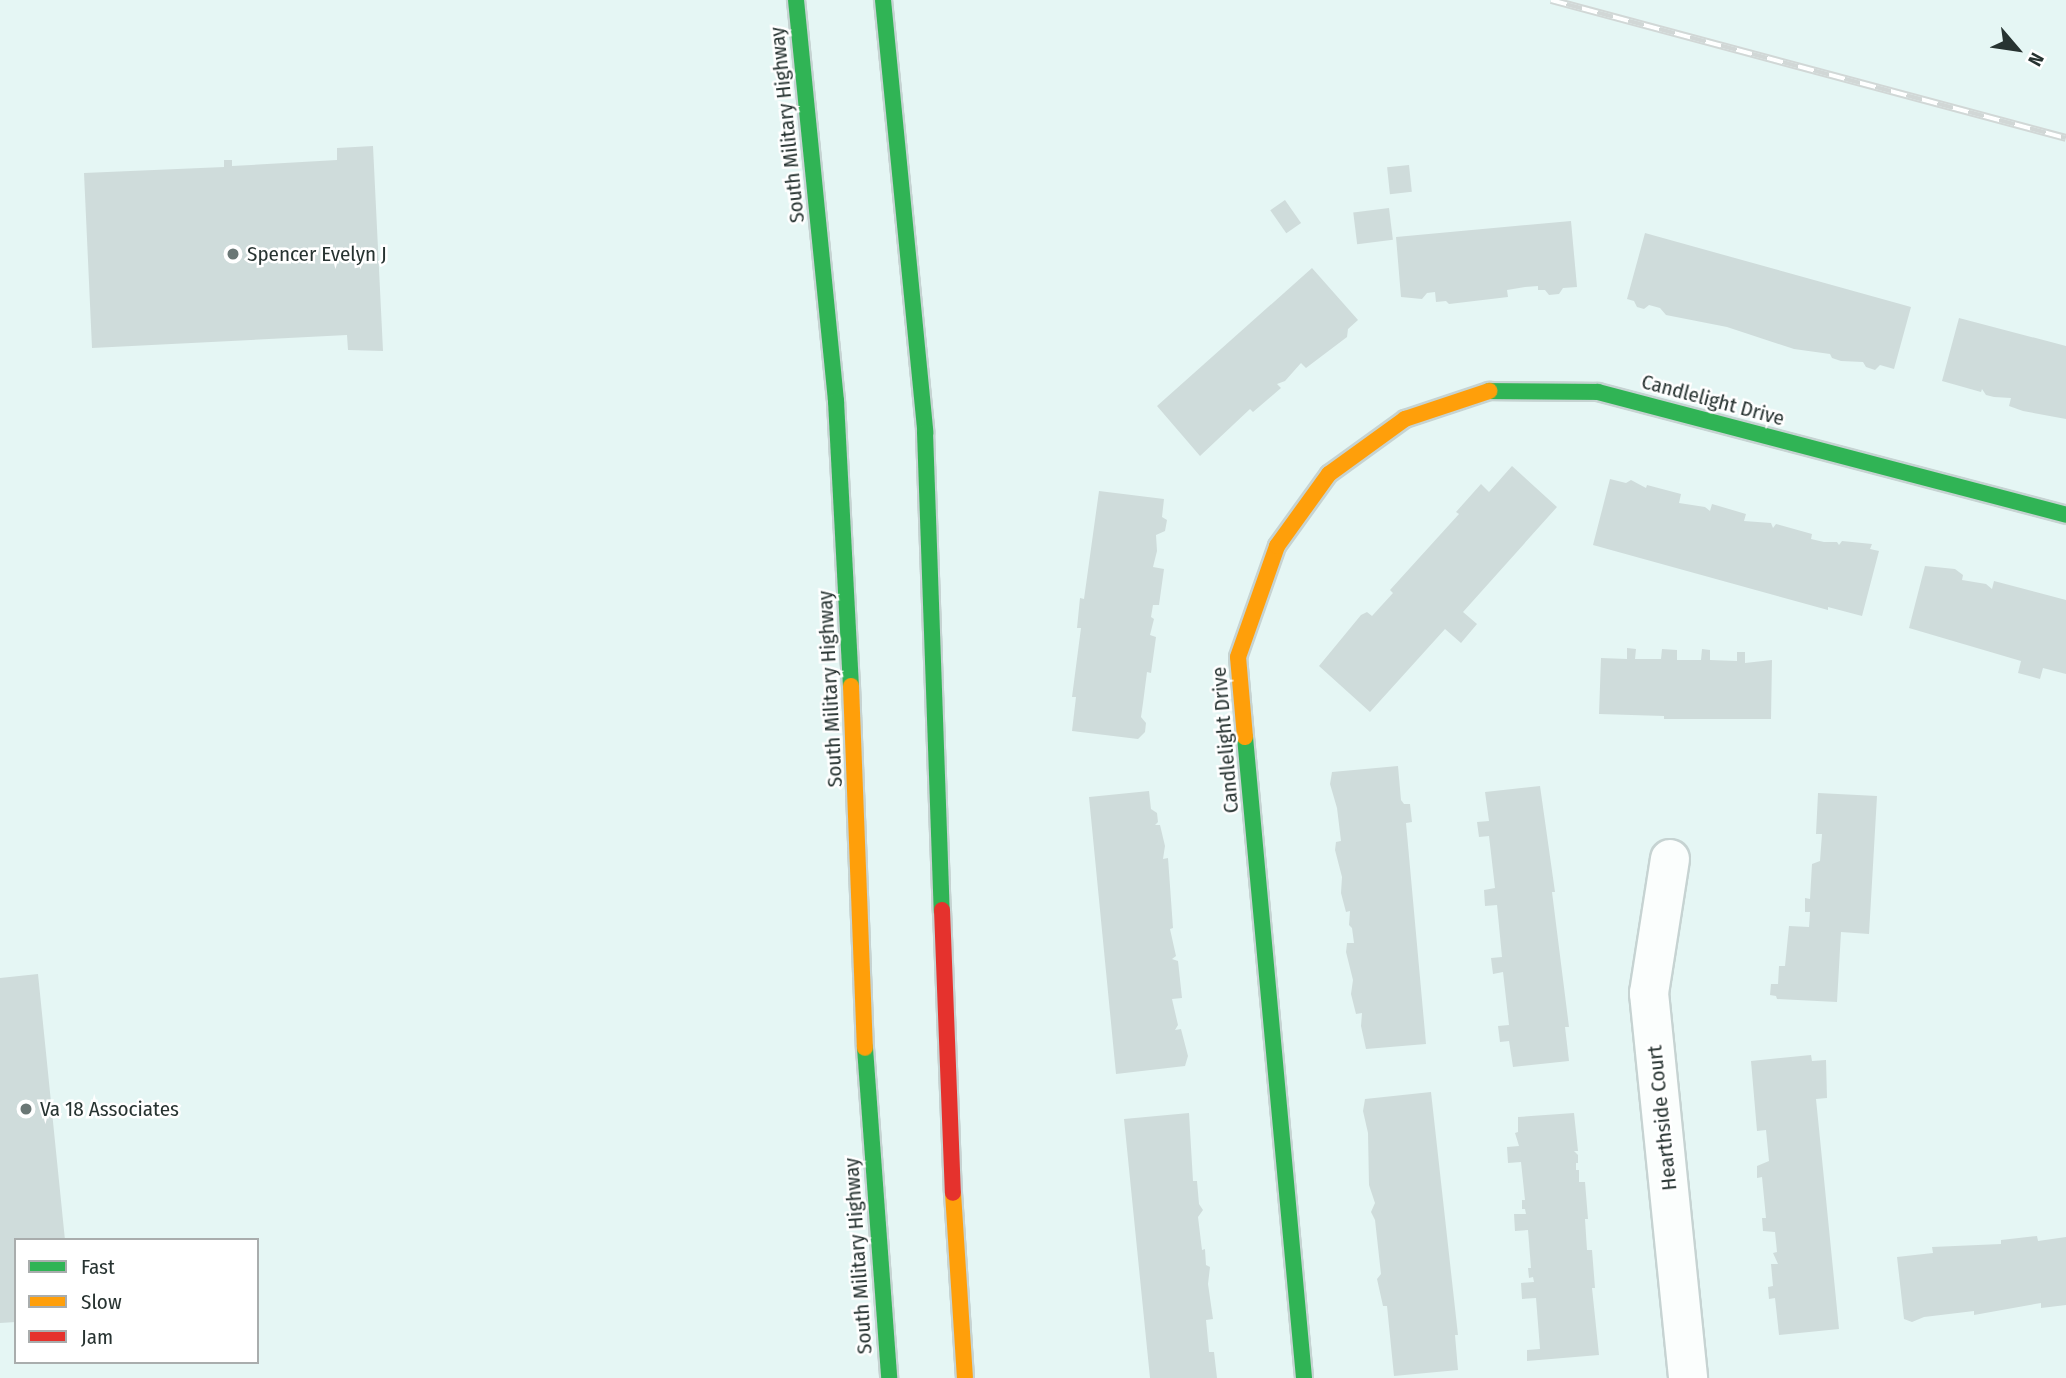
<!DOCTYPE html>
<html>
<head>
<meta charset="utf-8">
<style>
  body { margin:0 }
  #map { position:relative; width:2066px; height:1378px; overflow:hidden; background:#e5f6f4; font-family:"Fira Sans Condensed",sans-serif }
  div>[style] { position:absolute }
  .building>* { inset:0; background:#cfdcdb; transform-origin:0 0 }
  .roads { filter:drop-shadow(2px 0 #c6d3d2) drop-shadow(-2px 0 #c6d3d2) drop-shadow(0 2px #c6d3d2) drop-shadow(0 -2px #c6d3d2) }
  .street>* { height:38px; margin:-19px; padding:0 19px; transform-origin:19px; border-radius:19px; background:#fbfefd }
  .fast>* { height:16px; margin:-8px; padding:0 8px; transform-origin:8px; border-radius:8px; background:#30b455 }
  .slow>* { height:16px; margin:-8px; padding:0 8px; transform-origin:8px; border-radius:8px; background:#ff9f0a }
  .jam>* { height:16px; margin:-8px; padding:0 8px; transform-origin:8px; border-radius:8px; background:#e5322d }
  .rail>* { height:8px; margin-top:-4px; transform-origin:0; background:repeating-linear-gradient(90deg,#fff 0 16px,#d1d7d6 0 32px); box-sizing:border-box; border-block:2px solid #d1d7d6 }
  .dots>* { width:19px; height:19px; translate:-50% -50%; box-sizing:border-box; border:4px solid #fff; border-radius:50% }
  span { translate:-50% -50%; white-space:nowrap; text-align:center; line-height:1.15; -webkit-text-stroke:5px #fff; paint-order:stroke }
  .street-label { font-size:21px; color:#273331 }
  .poi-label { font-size:21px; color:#273331 }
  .left { translate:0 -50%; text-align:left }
  .legend { position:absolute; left:14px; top:1238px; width:245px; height:126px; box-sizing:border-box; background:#fff; border:2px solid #a9adad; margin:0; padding:9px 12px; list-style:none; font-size:21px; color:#273331 }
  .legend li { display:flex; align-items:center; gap:14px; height:35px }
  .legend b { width:35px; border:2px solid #a9adad }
  .north { position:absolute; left:1982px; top:14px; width:70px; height:70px; -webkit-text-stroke:5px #fff; paint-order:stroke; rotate:119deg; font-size:19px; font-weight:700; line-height:28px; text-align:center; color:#273331 }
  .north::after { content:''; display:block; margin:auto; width:24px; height:32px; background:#273331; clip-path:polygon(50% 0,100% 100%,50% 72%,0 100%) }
</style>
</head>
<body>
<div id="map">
  <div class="building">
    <div style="clip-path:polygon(373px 146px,383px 351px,348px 350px,347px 335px,92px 348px,84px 173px,224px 167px,224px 160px,232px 160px,232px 166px,337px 160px,337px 148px)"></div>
    <div style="left:1409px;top:165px;width:27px;height:22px;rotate:84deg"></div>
    <div style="left:1285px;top:200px;width:28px;height:18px;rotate:55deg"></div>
    <div style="left:1389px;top:208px;width:32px;height:36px;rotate:83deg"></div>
    <div style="clip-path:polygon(1571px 221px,1577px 287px,1563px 288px,1559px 294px,1549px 295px,1545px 290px,1538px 290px,1538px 286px,1525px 287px,1507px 290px,1508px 297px,1449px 304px,1446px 301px,1436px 302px,1435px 292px,1427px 293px,1422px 299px,1401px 297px,1396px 237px)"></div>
    <div style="clip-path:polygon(1645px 233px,1911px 307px,1894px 369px,1880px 365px,1875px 370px,1866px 367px,1863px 362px,1841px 361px,1832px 358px,1830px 354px,1794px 349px,1727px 327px,1666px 315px,1660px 308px,1649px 305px,1644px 309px,1637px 307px,1634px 301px,1627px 299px)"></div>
    <div style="clip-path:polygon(1312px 268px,1358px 320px,1348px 329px,1347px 337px,1306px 368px,1301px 363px,1285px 381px,1277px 384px,1281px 388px,1253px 412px,1250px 409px,1200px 456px,1157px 406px)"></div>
    <div style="clip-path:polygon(1959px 318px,2066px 346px,2066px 419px,2023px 411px,2009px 406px,2011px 398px,1994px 397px,1986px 395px,1982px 389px,1981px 392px,1942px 381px)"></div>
    <div style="clip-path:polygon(1512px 466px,1557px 507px,1463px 612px,1477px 624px,1461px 643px,1445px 629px,1370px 712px,1319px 666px,1361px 615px,1367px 612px,1372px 616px,1393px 593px,1390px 590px,1459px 514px,1456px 512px,1481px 484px,1489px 492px)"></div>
    <div style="clip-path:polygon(1610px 479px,1626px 483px,1631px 480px,1646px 488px,1647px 485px,1681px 494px,1679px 503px,1705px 507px,1710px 511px,1712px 504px,1746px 514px,1744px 521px,1771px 523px,1773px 528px,1776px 524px,1812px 534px,1811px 539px,1824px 542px,1837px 542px,1839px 545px,1842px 541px,1872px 544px,1870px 549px,1879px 551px,1862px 616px,1828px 607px,1828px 610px,1593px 545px)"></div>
    <div style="clip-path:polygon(1099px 491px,1164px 499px,1162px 517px,1167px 520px,1165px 531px,1156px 535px,1157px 551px,1153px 567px,1164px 569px,1159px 605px,1153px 605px,1151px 617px,1154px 619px,1150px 635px,1156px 637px,1151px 673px,1147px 672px,1143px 703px,1141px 717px,1146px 723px,1145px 732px,1138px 739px,1072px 731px,1076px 697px,1072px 697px,1081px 628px,1077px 628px,1080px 598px,1084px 599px)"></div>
    <div style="clip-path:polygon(1925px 566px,1955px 569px,1963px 575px,1962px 580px,1986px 584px,1992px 589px,1994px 581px,2066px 600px,2066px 674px,2043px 668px,2040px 679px,2018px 673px,2021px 661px,1909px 628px)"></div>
    <div style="clip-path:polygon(1627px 648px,1636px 649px,1635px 659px,1661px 659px,1662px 649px,1677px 650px,1677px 660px,1701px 660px,1702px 649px,1710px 650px,1710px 660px,1737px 661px,1737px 652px,1745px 652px,1745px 663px,1772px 660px,1771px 719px,1664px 719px,1664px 716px,1599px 714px,1601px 658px,1627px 659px)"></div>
    <div style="clip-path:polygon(1398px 766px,1401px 800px,1404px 804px,1410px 804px,1412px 822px,1406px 823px,1426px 1044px,1366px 1049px,1361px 1026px,1362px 1013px,1356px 1014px,1351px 994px,1353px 980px,1346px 952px,1347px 943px,1354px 943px,1352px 928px,1349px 925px,1350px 911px,1346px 912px,1341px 893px,1342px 877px,1335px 850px,1336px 842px,1341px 841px,1337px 808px,1330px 784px,1332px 772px)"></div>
    <div style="clip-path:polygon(1540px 786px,1555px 892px,1552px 892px,1569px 1027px,1565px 1027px,1569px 1061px,1513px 1067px,1509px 1041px,1500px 1042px,1498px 1026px,1509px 1025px,1503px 972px,1493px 974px,1491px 958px,1502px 957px,1497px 905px,1485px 906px,1484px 890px,1495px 888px,1489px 836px,1479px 837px,1477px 822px,1489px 821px,1485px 792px)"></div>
    <div style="clip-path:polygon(1149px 791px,1151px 809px,1157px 813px,1158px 822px,1155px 825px,1160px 825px,1165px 846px,1163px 859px,1168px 858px,1173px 928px,1170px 929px,1176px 956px,1172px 959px,1178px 961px,1182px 998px,1172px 999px,1178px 1025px,1175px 1030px,1181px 1029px,1188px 1056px,1185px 1066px,1116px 1074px,1089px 797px)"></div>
    <div style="clip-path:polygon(1818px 793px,1877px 796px,1869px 934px,1841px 932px,1837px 1002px,1777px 999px,1776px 996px,1770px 995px,1771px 984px,1778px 984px,1779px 966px,1785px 966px,1789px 926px,1809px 927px,1810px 912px,1805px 912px,1805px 898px,1810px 899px,1812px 864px,1820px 861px,1822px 834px,1816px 834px)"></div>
    <div style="clip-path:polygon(38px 974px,65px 1240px,16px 1240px,16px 1322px,0 1323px,0 978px)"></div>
    <div style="clip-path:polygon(1811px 1055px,1812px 1061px,1826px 1060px,1827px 1098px,1816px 1099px,1839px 1329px,1779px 1335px,1775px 1298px,1769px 1299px,1768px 1287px,1773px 1286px,1771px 1264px,1778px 1264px,1773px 1253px,1777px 1252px,1775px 1232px,1763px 1231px,1762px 1218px,1766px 1218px,1762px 1177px,1757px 1178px,1757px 1166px,1769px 1161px,1766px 1130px,1757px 1131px,1751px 1061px)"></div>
    <div style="clip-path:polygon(1431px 1092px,1458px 1335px,1455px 1335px,1458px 1370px,1394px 1376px,1387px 1306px,1383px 1306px,1377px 1279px,1381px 1274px,1375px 1220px,1371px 1212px,1375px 1203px,1369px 1185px,1368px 1133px,1363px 1111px,1365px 1099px)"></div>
    <div style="clip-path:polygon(1189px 1113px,1193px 1181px,1197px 1181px,1199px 1204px,1203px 1210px,1198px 1217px,1202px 1250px,1205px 1249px,1206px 1265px,1210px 1267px,1208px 1284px,1213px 1319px,1206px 1320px,1209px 1352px,1214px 1352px,1217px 1378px,1150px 1378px,1124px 1119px)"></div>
    <div style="clip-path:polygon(1574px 1113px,1578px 1151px,1574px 1151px,1578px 1155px,1578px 1163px,1576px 1163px,1576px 1170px,1579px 1170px,1579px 1182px,1585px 1182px,1588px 1219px,1585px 1219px,1587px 1250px,1592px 1250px,1595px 1288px,1592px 1288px,1599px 1355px,1527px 1361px,1527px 1350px,1540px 1349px,1536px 1298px,1522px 1299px,1521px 1283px,1534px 1282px,1533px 1277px,1529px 1278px,1528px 1268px,1531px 1268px,1528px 1230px,1515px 1231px,1514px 1214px,1526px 1214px,1525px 1209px,1522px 1209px,1522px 1200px,1525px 1200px,1521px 1162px,1508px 1163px,1507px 1147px,1519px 1146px,1515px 1133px,1518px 1132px,1518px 1117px)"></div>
    <div style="clip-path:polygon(2037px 1236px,2038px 1241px,2066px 1237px,2066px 1305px,2041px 1308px,2041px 1303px,1974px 1315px,1974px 1311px,1924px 1317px,1912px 1322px,1904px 1319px,1897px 1257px,1933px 1253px,1932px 1247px,2001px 1244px,2001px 1240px)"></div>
  </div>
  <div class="roads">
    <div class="street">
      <div style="left:1670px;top:859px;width:136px;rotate:98.9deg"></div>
      <div style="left:1649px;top:993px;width:387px;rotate:84.2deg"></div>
    </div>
    <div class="fast">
      <div style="left:796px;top:0;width:403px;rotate:84.3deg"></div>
      <div style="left:836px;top:401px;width:285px;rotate:87deg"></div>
      <div style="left:883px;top:0;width:434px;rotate:84.4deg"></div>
      <div style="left:925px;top:432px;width:478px;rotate:88deg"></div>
      <div style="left:1489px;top:391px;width:109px;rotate:0.5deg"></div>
      <div style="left:1598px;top:392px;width:484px;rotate:14.7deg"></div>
      <div style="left:1245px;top:737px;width:644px;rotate:84.74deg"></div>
      <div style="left:865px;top:1048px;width:331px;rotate:85.8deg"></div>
    </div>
    <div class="slow">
      <div style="left:851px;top:686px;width:362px;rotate:87.8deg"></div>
      <div style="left:1245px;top:737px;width:80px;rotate:-95deg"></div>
      <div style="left:1238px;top:657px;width:118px;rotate:-70.6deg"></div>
      <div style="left:1277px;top:546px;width:89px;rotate:-54.2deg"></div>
      <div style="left:1329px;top:474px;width:94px;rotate:-35.9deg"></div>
      <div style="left:1405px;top:419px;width:89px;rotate:-18.4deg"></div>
      <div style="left:953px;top:1193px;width:185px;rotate:86.3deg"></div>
    </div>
    <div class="jam">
      <div style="left:942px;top:910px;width:283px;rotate:87.8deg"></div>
    </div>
  </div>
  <div class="rail">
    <div style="left:1551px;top:0;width:533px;rotate:15deg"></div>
  </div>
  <div class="dots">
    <div style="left:233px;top:254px;background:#6a7775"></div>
    <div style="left:26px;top:1109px;background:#6a7775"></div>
  </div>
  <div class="street-label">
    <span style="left:787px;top:125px;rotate:-96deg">South Military Highway</span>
    <span style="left:1713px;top:400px;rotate:15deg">Candlelight Drive</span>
    <span style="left:830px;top:689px;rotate:-93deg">South Military Highway</span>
    <span style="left:1225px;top:740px;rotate:-95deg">Candlelight Drive</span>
    <span style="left:1662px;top:1118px;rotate:-96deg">Hearthside Court</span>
    <span style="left:858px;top:1256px;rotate:-94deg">South Military Highway</span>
  </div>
  <div class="poi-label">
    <span class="left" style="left:247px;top:254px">Spencer Evelyn J</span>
    <span class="left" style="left:40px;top:1109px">Va 18 Associates</span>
  </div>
  <ul class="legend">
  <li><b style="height:9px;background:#30b455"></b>Fast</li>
  <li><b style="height:9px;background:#ff9f0a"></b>Slow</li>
  <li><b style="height:9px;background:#e5322d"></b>Jam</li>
  </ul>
  <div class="north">N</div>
</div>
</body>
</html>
